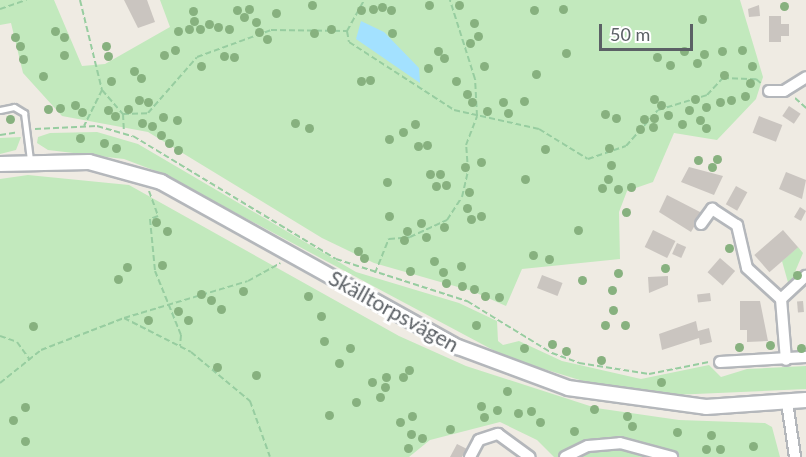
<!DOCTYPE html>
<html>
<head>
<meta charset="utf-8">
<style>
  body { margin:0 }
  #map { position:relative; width:806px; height:457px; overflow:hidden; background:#efebe3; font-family:Lato,sans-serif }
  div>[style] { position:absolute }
  .green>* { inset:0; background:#c2e9bd }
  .water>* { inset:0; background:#a3e1ff }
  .building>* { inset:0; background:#cac5c0; transform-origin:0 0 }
  .path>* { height:2px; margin-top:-1px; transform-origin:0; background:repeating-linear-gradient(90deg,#97cda0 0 6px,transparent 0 9px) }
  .roads { filter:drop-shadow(2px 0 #b4b7bb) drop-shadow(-2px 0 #b4b7bb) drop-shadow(0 2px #b4b7bb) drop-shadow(0 -2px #b4b7bb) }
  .service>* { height:5px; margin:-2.5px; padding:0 2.5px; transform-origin:2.5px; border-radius:2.5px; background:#fff }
  .minor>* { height:10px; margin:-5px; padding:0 5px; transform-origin:5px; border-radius:5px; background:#fff }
  .tertiary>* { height:14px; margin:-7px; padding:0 7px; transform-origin:7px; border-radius:7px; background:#fff }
  .trees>* { width:9px; height:9px; margin:-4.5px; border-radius:50%; background:#87b17f }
  span { translate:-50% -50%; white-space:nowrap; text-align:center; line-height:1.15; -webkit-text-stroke:6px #fff; paint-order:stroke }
  .street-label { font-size:21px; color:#5b6065 }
  .scale { position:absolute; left:599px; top:24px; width:94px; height:27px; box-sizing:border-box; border:3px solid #5b6065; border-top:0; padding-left:8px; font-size:18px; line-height:21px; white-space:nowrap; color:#5b6065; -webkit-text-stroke:4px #fff; paint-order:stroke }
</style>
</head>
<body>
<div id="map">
  <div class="green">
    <div style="clip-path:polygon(0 0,54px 0,82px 66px,105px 64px,170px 27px,160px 0,740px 0,763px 77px,756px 99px,717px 140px,674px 133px,653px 182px,627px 191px,619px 212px,620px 259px,522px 269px,506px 306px,472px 291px,374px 263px,322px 238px,148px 132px,62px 116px,23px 73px,11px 23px,0 25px)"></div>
    <div style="clip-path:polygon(97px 132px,138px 144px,356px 272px,459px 303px,497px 321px,498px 341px,503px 345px,519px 341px,562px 361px,641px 379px,709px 365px,721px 377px,747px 369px,806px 366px,806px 389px,672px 395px,596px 385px,508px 358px,161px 173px,124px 159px,48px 150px,37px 143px,38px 137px,50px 133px)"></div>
    <div style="clip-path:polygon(21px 137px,16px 150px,0 154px,0 138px)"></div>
    <div style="clip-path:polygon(28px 175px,129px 185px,399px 336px,466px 366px,596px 408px,679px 420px,765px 423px,772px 427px,780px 457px,554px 457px,537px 440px,500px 422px,430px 440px,409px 457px,0 457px,0 179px)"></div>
    <div style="clip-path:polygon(798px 247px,803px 253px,789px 286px,782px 261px)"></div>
  </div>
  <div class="water">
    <div style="clip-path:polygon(361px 21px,384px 32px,419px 68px,420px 83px,356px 39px)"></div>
  </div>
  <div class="building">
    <div style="clip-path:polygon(124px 0,147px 0,155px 22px,138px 28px)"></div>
    <div style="clip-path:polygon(759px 5px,760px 16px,749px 17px,748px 9px)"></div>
    <div style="clip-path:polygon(769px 16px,781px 16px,781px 24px,789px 24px,789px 36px,781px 36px,781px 42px,769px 42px)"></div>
    <div style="left:789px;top:106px;width:14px;height:12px;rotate:34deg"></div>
    <div style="left:759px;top:116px;width:25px;height:18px;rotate:21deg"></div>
    <div style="clip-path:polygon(689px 167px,723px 176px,714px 195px,681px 182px)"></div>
    <div style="clip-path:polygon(786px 172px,806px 180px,802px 199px,779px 189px)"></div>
    <div style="left:736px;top:186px;width:13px;height:21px;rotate:29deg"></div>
    <div style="clip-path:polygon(667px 195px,702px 213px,691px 232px,659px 212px)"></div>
    <div style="clip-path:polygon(800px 207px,806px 211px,801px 221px,794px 217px)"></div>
    <div style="left:653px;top:230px;width:25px;height:19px;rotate:26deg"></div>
    <div style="left:783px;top:230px;width:23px;height:38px;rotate:49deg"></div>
    <div style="left:677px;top:243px;width:10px;height:12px;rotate:24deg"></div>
    <div style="left:720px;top:258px;width:20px;height:19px;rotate:41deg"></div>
    <div style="left:542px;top:275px;width:22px;height:14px;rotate:21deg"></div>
    <div style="clip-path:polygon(668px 276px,668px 285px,649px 293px,648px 277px)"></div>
    <div style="left:710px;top:293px;width:8px;height:13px;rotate:83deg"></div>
    <div style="clip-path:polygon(740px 301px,760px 301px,768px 341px,747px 342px,747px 330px,740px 330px)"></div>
    <div style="left:803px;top:301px;width:11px;height:6px;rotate:85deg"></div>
    <div style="clip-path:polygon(696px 321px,698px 331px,709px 328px,712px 342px,700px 345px,699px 338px,662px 350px,659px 334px)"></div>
    <div style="clip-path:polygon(457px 444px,467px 449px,462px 457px,450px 457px)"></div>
  </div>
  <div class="path">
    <div style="left:80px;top:0;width:93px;rotate:76.3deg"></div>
    <div style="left:102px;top:90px;width:40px;rotate:116.6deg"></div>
    <div style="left:0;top:9px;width:28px;rotate:-19deg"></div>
    <div style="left:347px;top:31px;width:11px;rotate:80deg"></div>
    <div style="left:349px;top:42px;width:125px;rotate:32.9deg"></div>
    <div style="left:454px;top:110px;width:87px;rotate:12.6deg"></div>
    <div style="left:539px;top:129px;width:57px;rotate:31.5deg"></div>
    <div style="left:588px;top:159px;width:40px;rotate:-18.9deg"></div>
    <div style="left:626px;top:146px;width:48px;rotate:-48.4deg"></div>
    <div style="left:658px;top:110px;width:51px;rotate:-17deg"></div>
    <div style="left:707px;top:95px;width:23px;rotate:-47deg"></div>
    <div style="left:723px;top:78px;width:33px;rotate:2deg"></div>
    <div style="left:756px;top:79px;width:8px;rotate:40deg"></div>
    <div style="left:102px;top:90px;width:32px;rotate:49deg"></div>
    <div style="left:123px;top:114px;width:25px;rotate:-2deg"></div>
    <div style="left:148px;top:113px;width:74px;rotate:-48.8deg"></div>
    <div style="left:197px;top:57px;width:79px;rotate:-20deg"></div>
    <div style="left:271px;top:30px;width:76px;rotate:0.8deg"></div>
    <div style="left:347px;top:31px;width:35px;rotate:-61deg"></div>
    <div style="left:795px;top:98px;width:15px;rotate:42deg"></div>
    <div style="left:123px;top:114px;width:18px;rotate:87deg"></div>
    <div style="left:35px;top:129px;width:62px;rotate:-2.8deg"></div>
    <div style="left:97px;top:126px;width:37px;rotate:16deg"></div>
    <div style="left:133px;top:136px;width:237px;rotate:31.2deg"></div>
    <div style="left:336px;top:259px;width:138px;rotate:17.8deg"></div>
    <div style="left:467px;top:301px;width:100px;rotate:31.5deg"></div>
    <div style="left:552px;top:353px;width:29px;rotate:20deg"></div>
    <div style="left:579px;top:363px;width:71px;rotate:8.9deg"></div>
    <div style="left:649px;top:374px;width:61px;rotate:-11.3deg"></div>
    <div style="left:0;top:135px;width:18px;rotate:-9deg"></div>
    <div style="left:149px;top:191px;width:27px;rotate:70deg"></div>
    <div style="left:158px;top:216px;width:9px;rotate:159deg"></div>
    <div style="left:150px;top:219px;width:52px;rotate:84.5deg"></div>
    <div style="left:155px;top:271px;width:69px;rotate:67.9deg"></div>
    <div style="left:181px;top:335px;width:11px;rotate:95deg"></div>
    <div style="left:375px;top:273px;width:37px;rotate:-68deg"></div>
    <div style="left:389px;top:239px;width:21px;rotate:-5deg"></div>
    <div style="left:410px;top:237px;width:41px;rotate:-24.7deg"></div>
    <div style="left:447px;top:220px;width:27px;rotate:-57deg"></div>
    <div style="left:462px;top:197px;width:27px;rotate:-77deg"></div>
    <div style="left:468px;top:171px;width:26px;rotate:-94deg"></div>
    <div style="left:466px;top:145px;width:31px;rotate:-69deg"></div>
    <div style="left:477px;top:116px;width:37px;rotate:-93deg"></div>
    <div style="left:475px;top:79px;width:83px;rotate:-107.6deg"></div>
    <div style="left:124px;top:318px;width:129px;rotate:-16.6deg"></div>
    <div style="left:248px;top:281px;width:37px;rotate:-29deg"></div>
    <div style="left:0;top:336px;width:18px;rotate:19deg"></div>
    <div style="left:17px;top:342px;width:22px;rotate:54deg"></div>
    <div style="left:0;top:383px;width:53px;rotate:-38.8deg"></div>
    <div style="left:41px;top:350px;width:89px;rotate:-21.1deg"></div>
    <div style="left:124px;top:318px;width:75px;rotate:26.9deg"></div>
    <div style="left:191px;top:352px;width:77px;rotate:39.7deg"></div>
    <div style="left:250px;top:401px;width:59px;rotate:70.3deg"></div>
  </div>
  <div class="roads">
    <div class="service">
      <div style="left:0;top:110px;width:14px;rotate:-12deg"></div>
      <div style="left:14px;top:107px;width:12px;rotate:31deg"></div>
      <div style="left:24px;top:113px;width:47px;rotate:82.7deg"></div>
    </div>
    <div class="minor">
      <div style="left:769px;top:91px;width:15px"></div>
      <div style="left:784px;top:91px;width:26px;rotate:-32deg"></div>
      <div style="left:701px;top:224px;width:19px;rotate:-54deg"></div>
      <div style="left:712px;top:209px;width:30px;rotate:33deg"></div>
      <div style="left:737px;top:225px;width:44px;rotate:76.9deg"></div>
      <div style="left:747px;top:268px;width:46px;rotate:42.4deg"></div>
      <div style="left:781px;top:299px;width:61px;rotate:85.3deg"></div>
      <div style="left:781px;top:299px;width:34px;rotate:-43deg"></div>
      <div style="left:720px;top:362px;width:86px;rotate:-3.3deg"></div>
      <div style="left:787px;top:402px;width:56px;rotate:81.7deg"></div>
      <div style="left:470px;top:457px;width:19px;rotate:-62deg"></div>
      <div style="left:479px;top:440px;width:20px;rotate:-18deg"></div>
      <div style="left:498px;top:434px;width:39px;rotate:36deg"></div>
      <div style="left:565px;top:457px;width:25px;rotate:-26deg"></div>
      <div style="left:588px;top:446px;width:32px;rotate:-5deg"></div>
      <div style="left:620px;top:443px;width:54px;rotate:15.1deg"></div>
    </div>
    <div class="tertiary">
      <div style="left:0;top:164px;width:89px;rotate:-1.3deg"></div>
      <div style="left:89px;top:162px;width:75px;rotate:15.5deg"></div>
      <div style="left:161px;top:182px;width:340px;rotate:29.1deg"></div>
      <div style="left:458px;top:347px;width:117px;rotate:20.4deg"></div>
      <div style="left:568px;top:388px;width:139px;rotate:7.8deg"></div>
      <div style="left:706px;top:407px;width:100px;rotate:-4deg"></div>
    </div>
  </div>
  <div class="trees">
    <div style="left:312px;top:5px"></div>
    <div style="left:429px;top:5px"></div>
    <div style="left:459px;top:5px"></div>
    <div style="left:784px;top:6px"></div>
    <div style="left:382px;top:7px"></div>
    <div style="left:249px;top:9px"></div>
    <div style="left:373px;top:9px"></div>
    <div style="left:563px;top:9px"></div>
    <div style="left:237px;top:10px"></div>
    <div style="left:361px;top:10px"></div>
    <div style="left:391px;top:10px"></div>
    <div style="left:534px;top:10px"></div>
    <div style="left:193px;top:11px"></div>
    <div style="left:276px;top:13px"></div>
    <div style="left:244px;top:17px"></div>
    <div style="left:702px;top:19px"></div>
    <div style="left:194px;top:21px"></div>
    <div style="left:256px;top:22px"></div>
    <div style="left:474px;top:23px"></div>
    <div style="left:209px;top:24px"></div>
    <div style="left:218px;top:27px"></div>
    <div style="left:189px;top:29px"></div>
    <div style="left:200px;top:29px"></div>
    <div style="left:229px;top:29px"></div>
    <div style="left:331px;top:29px"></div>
    <div style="left:55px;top:31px"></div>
    <div style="left:178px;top:31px"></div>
    <div style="left:259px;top:32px"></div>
    <div style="left:314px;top:33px"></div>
    <div style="left:392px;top:33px"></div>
    <div style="left:478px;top:36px"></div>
    <div style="left:15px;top:37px"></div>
    <div style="left:64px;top:37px"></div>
    <div style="left:267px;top:39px"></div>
    <div style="left:470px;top:43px"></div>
    <div style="left:20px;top:46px"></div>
    <div style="left:106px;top:46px"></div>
    <div style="left:175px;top:50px"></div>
    <div style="left:742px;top:50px"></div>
    <div style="left:438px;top:51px"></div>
    <div style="left:684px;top:51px"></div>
    <div style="left:722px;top:51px"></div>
    <div style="left:566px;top:53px"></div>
    <div style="left:704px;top:54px"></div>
    <div style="left:64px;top:55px"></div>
    <div style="left:164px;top:55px"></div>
    <div style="left:108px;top:56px"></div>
    <div style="left:224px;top:56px"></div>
    <div style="left:234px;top:57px"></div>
    <div style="left:657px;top:57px"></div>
    <div style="left:444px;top:58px"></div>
    <div style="left:23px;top:59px"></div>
    <div style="left:697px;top:63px"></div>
    <div style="left:670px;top:65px"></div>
    <div style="left:201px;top:66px"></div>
    <div style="left:484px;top:66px"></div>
    <div style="left:752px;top:66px"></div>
    <div style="left:428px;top:68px"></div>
    <div style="left:134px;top:71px"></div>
    <div style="left:536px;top:74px"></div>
    <div style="left:724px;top:75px"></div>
    <div style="left:43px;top:76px"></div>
    <div style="left:141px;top:78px"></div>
    <div style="left:370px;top:80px"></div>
    <div style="left:111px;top:81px"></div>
    <div style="left:361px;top:81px"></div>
    <div style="left:456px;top:81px"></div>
    <div style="left:750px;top:83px"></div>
    <div style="left:467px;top:94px"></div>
    <div style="left:745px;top:96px"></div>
    <div style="left:654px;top:99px"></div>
    <div style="left:695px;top:99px"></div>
    <div style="left:139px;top:100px"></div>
    <div style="left:731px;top:100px"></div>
    <div style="left:524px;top:101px"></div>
    <div style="left:148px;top:102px"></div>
    <div style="left:472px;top:102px"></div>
    <div style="left:503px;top:102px"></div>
    <div style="left:720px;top:102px"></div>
    <div style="left:75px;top:105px"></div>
    <div style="left:661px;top:105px"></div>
    <div style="left:706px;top:107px"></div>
    <div style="left:60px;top:108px"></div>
    <div style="left:48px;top:109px"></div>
    <div style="left:128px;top:109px"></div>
    <div style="left:108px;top:110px"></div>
    <div style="left:689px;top:110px"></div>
    <div style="left:487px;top:111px"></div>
    <div style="left:82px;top:112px"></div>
    <div style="left:508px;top:113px"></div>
    <div style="left:605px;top:114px"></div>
    <div style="left:668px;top:115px"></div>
    <div style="left:115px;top:116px"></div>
    <div style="left:163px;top:117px"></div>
    <div style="left:616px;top:118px"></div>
    <div style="left:654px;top:118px"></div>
    <div style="left:10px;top:119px"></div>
    <div style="left:644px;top:119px"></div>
    <div style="left:177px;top:120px"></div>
    <div style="left:700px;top:120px"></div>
    <div style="left:142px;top:123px"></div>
    <div style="left:295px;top:123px"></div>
    <div style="left:415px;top:124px"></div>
    <div style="left:682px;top:124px"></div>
    <div style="left:152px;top:126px"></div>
    <div style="left:653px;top:127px"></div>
    <div style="left:309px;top:128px"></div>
    <div style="left:706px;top:128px"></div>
    <div style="left:640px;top:129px"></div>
    <div style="left:403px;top:132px"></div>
    <div style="left:161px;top:135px"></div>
    <div style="left:80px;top:138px"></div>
    <div style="left:389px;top:139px"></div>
    <div style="left:104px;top:143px"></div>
    <div style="left:169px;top:143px"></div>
    <div style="left:427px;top:145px"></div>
    <div style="left:418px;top:146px"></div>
    <div style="left:116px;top:148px"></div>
    <div style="left:609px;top:148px"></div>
    <div style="left:545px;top:149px"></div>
    <div style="left:178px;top:150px"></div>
    <div style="left:717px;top:159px"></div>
    <div style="left:698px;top:160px"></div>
    <div style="left:481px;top:162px"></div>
    <div style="left:611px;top:165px"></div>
    <div style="left:465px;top:167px"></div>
    <div style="left:712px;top:167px"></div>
    <div style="left:430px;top:174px"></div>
    <div style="left:440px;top:174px"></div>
    <div style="left:525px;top:179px"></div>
    <div style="left:608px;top:179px"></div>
    <div style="left:387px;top:182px"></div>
    <div style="left:446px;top:185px"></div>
    <div style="left:436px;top:186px"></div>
    <div style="left:631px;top:187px"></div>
    <div style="left:602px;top:188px"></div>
    <div style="left:618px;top:189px"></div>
    <div style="left:469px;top:192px"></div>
    <div style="left:467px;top:208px"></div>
    <div style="left:626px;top:212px"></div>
    <div style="left:389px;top:216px"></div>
    <div style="left:481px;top:216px"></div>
    <div style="left:471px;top:219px"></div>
    <div style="left:156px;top:222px"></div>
    <div style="left:421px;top:223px"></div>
    <div style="left:444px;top:227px"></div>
    <div style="left:578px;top:230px"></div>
    <div style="left:167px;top:231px"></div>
    <div style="left:407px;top:231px"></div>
    <div style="left:426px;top:237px"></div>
    <div style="left:404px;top:240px"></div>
    <div style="left:729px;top:248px"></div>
    <div style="left:358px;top:251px"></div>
    <div style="left:533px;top:255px"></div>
    <div style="left:364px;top:258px"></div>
    <div style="left:549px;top:259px"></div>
    <div style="left:434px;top:261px"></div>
    <div style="left:162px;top:265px"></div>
    <div style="left:461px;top:266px"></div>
    <div style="left:127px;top:267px"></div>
    <div style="left:665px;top:268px"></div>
    <div style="left:410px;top:271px"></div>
    <div style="left:443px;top:272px"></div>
    <div style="left:618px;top:273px"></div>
    <div style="left:797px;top:275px"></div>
    <div style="left:118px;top:279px"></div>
    <div style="left:582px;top:280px"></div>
    <div style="left:446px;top:283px"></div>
    <div style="left:462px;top:286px"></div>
    <div style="left:474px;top:289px"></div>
    <div style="left:612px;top:290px"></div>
    <div style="left:243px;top:291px"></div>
    <div style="left:201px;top:294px"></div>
    <div style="left:308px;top:296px"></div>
    <div style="left:485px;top:296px"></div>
    <div style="left:499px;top:297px"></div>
    <div style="left:211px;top:300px"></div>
    <div style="left:221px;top:309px"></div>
    <div style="left:613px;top:310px"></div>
    <div style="left:178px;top:311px"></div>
    <div style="left:321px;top:316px"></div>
    <div style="left:148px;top:320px"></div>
    <div style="left:188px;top:320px"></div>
    <div style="left:476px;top:325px"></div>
    <div style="left:605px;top:325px"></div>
    <div style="left:625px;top:325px"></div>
    <div style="left:33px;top:326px"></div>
    <div style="left:324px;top:341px"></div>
    <div style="left:552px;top:344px"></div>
    <div style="left:770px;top:345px"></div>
    <div style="left:739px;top:347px"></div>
    <div style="left:350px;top:348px"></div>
    <div style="left:524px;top:348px"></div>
    <div style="left:801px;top:348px"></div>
    <div style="left:566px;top:351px"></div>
    <div style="left:601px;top:360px"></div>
    <div style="left:339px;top:363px"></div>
    <div style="left:217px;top:367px"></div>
    <div style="left:409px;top:370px"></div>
    <div style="left:256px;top:375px"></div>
    <div style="left:386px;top:377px"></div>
    <div style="left:403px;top:377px"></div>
    <div style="left:372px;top:382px"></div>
    <div style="left:661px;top:382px"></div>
    <div style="left:385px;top:387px"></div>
    <div style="left:507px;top:391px"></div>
    <div style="left:380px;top:397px"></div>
    <div style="left:356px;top:402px"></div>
    <div style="left:481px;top:406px"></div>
    <div style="left:25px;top:407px"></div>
    <div style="left:594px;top:409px"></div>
    <div style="left:497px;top:410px"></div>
    <div style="left:531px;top:411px"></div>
    <div style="left:518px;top:413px"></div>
    <div style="left:329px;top:415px"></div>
    <div style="left:412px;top:416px"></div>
    <div style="left:627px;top:416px"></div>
    <div style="left:484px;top:417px"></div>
    <div style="left:13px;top:420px"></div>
    <div style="left:400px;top:422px"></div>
    <div style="left:540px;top:422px"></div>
    <div style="left:632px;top:426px"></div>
    <div style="left:450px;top:429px"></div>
    <div style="left:574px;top:431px"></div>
    <div style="left:677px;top:432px"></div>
    <div style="left:411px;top:434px"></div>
    <div style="left:711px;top:435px"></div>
    <div style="left:422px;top:438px"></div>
    <div style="left:25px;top:441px"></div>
    <div style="left:753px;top:446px"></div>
    <div style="left:408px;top:448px"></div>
    <div style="left:706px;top:449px"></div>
    <div style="left:720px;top:449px"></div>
  </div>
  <div class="street-label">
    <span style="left:394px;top:311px;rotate:29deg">Skälltorpsvägen</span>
  </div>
  <div class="scale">50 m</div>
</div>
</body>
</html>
